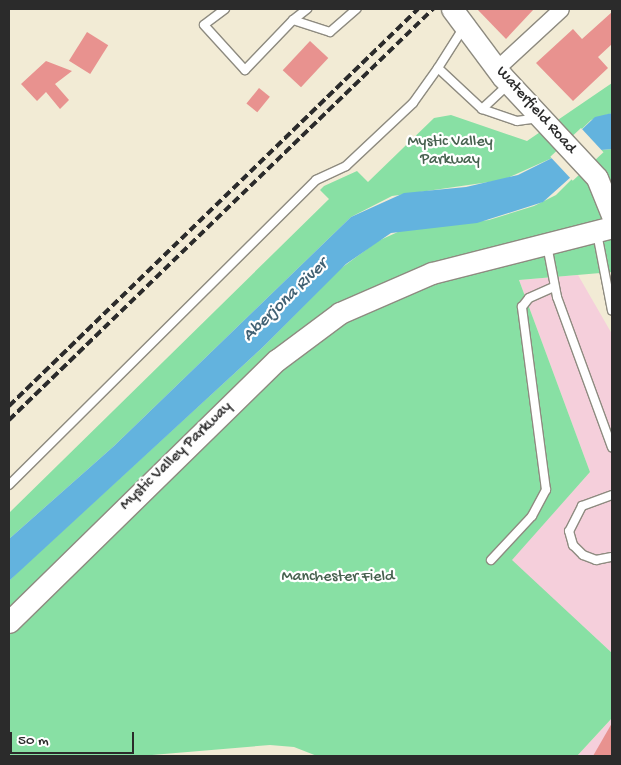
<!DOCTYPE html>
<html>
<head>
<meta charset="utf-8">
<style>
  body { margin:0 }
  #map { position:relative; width:621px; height:765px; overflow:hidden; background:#f2ebd5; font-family:"Gochi Hand",sans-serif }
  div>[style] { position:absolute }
  .built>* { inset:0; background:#f5cfdb }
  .green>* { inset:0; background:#88e0a4 }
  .water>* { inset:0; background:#63b3de }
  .pier>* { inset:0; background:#f2ebd5; transform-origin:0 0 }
  .building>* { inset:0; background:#e8928f; transform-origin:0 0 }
  .roads { filter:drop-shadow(1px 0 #8e8b80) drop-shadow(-1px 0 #8e8b80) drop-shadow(0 1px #8e8b80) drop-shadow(0 -1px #8e8b80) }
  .lane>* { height:8px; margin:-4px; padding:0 4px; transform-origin:4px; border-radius:4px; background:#fff }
  .street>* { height:15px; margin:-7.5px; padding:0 7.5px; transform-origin:7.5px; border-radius:7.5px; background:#fff }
  .secondary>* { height:21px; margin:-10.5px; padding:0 10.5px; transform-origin:10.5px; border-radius:10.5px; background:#fff }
  .rail>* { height:4px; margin-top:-2px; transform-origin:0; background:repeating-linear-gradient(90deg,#2b2b2b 0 8px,transparent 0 12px) }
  span { translate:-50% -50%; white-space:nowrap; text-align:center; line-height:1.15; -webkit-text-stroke:4.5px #fff; paint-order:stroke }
  .street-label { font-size:16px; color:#2b2b2b }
  .park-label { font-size:16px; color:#47614f }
  .water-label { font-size:18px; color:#416173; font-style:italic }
  .frame { position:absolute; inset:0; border:10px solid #2b2b2b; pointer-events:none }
  .scale { position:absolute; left:10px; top:732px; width:124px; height:22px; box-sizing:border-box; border:2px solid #2b2b2b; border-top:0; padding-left:6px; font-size:15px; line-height:18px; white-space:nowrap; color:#2b2b2b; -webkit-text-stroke:4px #fff; paint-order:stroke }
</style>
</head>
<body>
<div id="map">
  <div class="built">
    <div style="clip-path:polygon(578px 275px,612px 334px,612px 653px,511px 560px,590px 472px,519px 280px)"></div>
    <div style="clip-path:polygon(612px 718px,612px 756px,577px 756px)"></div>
  </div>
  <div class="green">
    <div style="clip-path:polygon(612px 83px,612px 113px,591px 120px,552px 158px,503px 180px,392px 196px,351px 217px,114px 446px,9px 539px,9px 513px,329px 199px,320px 190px,324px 186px,357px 171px,368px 182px,434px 118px,451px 115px,527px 141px)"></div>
    <div style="clip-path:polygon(612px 149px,612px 272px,519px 280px,590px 472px,512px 560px,612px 653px,612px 718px,577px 756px,317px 756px,294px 747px,270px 745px,140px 756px,9px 756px,9px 581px,20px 570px,263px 347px,340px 269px,378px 241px,400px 231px,489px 220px,534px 206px,556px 195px,601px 150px)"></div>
  </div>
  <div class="water">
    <div style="clip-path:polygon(612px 113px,612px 149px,601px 150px,543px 202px,477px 223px,391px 233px,346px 264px,263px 347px,9px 581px,9px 539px,114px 446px,351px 217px,404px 193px,466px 187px,518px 175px,552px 158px,595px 117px)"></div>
  </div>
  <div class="pier">
    <div style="left:581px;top:128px;width:33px;height:42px;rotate:47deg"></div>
  </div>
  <div class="building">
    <div style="clip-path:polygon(477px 9px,534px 9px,506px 39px)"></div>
    <div style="clip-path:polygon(612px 12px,612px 44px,598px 57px,608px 68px,573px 101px,536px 63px,573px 29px,582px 39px)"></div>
    <div style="left:87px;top:32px;width:25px;height:34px;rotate:32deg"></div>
    <div style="left:310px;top:41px;width:25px;height:40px;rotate:43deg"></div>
    <div style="clip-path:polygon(46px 61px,72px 71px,55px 84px,69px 100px,60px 109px,46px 92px,37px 101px,21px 84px)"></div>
    <div style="left:259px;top:88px;width:14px;height:20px;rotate:39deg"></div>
    <div style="clip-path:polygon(612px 723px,612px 756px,593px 756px)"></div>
  </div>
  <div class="roads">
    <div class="lane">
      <div style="left:225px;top:9px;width:26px;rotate:143deg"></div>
      <div style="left:204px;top:25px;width:61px;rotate:47.7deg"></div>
      <div style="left:245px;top:70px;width:69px;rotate:-46.2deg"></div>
      <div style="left:293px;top:20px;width:39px;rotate:18deg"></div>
      <div style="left:330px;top:32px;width:35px;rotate:-41deg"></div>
      <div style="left:293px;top:20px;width:18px;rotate:-38deg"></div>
      <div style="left:464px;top:27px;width:49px;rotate:122.4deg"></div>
      <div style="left:438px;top:68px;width:60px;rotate:43deg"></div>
      <div style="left:482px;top:109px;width:37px;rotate:19deg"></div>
      <div style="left:517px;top:121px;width:22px;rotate:-8deg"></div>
      <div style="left:482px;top:109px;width:35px;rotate:-43deg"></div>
      <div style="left:597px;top:233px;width:79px;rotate:79.1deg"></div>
      <div style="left:547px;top:245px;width:53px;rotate:79.1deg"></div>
      <div style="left:557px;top:297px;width:160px;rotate:69.9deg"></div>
      <div style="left:9px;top:485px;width:433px;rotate:-44.8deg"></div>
      <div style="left:316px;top:180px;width:33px;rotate:-25deg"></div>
      <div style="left:346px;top:166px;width:92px;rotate:-43.2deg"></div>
      <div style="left:413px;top:103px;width:43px;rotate:-54.5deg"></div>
      <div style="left:612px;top:495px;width:32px;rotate:160deg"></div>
      <div style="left:582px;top:506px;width:28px;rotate:117deg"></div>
      <div style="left:569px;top:531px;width:15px;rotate:74deg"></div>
      <div style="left:573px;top:545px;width:14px;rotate:45deg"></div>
      <div style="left:583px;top:555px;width:14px;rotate:21deg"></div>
      <div style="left:596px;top:560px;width:16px;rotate:-11deg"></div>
      <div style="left:491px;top:560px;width:60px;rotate:-47deg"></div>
      <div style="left:532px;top:516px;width:30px;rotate:-62deg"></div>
      <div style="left:546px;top:490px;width:185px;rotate:-97.5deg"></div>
      <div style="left:522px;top:307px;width:11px;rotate:-52deg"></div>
      <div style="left:529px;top:298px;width:27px;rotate:-24deg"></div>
    </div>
    <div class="street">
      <div style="left:496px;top:69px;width:88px;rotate:-42.7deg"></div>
    </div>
    <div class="secondary">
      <div style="left:452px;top:9px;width:84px;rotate:53.3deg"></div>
      <div style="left:502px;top:76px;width:139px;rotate:47deg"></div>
      <div style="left:597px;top:178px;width:40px;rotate:68deg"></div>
      <div style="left:9px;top:622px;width:375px;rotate:-44.4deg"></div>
      <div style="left:277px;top:360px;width:79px;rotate:-36.7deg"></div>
      <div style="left:340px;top:313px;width:100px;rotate:-23.5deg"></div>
      <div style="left:432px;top:273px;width:186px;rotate:-14.3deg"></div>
    </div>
  </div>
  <div class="rail">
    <div style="left:9px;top:406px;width:570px;rotate:-44.15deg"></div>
    <div style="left:9px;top:420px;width:591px;rotate:-44.11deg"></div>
  </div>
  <div class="street-label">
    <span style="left:535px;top:111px;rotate:48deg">Waterfield Road</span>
    <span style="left:177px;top:457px;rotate:-44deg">Mystic Valley Parkway</span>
  </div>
  <div class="park-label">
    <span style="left:450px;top:152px">Mystic Valley<br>Parkway</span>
    <span style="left:338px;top:578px">Manchester Field</span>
  </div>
  <div class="water-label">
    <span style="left:286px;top:301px;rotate:-44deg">Aberjona River</span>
  </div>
  <div class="frame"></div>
  <div class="scale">50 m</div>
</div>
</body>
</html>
